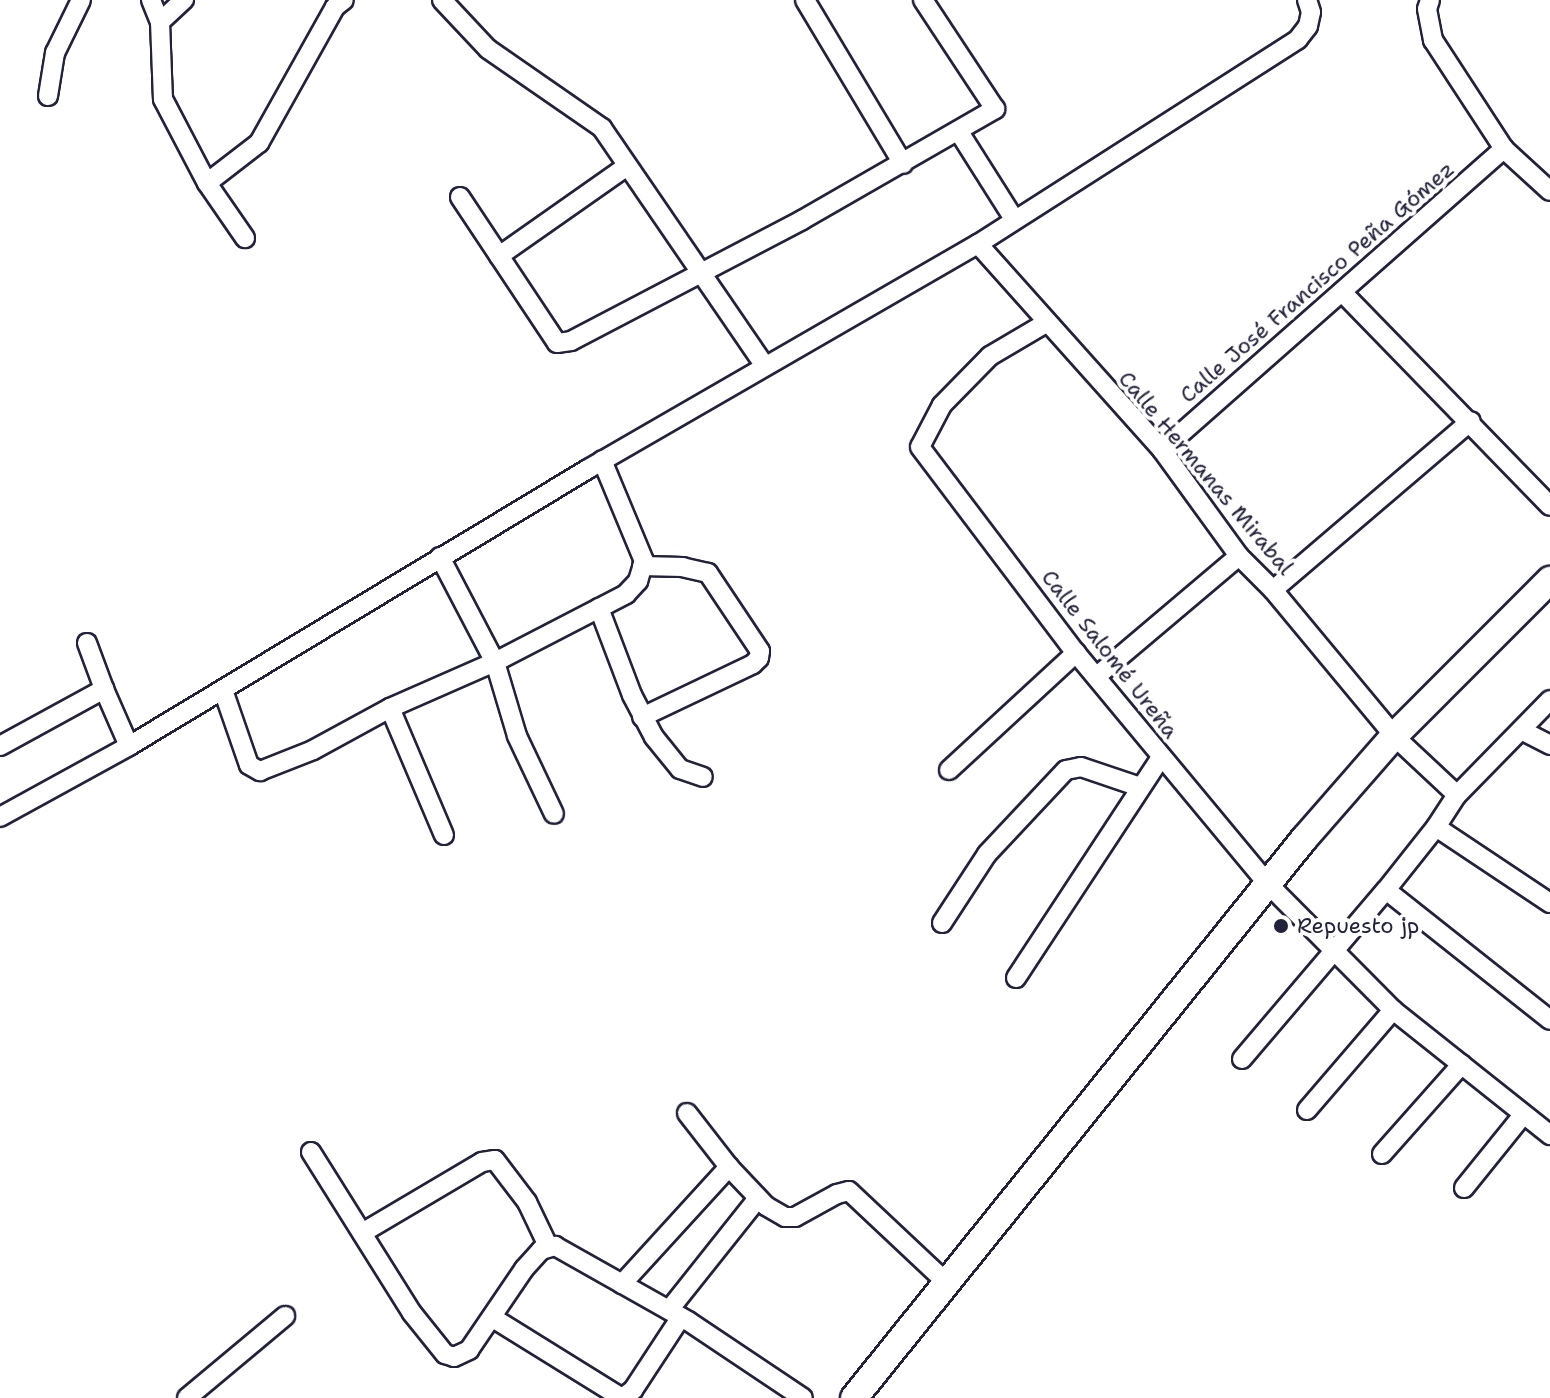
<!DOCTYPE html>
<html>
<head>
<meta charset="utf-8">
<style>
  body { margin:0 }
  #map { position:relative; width:1550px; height:1398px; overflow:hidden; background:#fff; font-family:"Shantell Sans",sans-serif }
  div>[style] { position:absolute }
  .roads { filter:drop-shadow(2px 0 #22223b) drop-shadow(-2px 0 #22223b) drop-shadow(0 2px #22223b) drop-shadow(0 -2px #22223b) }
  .street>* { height:18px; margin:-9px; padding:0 9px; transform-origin:9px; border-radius:9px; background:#fff }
  .secondary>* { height:26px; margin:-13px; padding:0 13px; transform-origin:13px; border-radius:13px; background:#fff }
  .dots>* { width:22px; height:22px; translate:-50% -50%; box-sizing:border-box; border:4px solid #fff; border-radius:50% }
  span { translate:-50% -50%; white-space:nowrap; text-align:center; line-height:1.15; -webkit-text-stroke:8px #fff; paint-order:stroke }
  .street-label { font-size:22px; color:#22223b }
  .poi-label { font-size:22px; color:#22223b }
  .left { translate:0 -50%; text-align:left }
</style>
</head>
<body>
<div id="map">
  <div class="roads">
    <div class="street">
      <div style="left:151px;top:0;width:24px;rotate:68deg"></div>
      <div style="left:160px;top:22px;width:77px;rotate:87.8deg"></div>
      <div style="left:163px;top:99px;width:95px;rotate:62.4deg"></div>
      <div style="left:207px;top:183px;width:67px;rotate:55.4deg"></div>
      <div style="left:442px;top:0;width:67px;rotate:46.8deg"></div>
      <div style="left:488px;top:49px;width:139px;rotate:34.7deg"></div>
      <div style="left:602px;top:128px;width:288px;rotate:55.6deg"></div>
      <div style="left:805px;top:0;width:191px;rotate:59.1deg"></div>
      <div style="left:1430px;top:0;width:9px;rotate:108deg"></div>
      <div style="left:1427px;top:9px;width:32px;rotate:79deg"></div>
      <div style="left:1433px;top:40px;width:130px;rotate:56.9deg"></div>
      <div style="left:1504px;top:149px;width:62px;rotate:42.4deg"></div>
      <div style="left:160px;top:22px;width:33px;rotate:-43deg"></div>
      <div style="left:48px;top:96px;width:44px;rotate:-80.8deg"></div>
      <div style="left:55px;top:53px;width:59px;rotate:-63.9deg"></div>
      <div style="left:959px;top:132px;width:103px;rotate:57.7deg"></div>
      <div style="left:207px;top:183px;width:66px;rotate:-37.6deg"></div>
      <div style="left:259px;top:143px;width:156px;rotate:-60.8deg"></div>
      <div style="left:335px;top:7px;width:11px;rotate:-38deg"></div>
      <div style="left:460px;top:197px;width:175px;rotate:56.4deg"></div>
      <div style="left:557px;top:343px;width:14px;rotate:-8deg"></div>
      <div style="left:571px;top:341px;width:261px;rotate:-27.6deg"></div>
      <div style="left:802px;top:220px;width:223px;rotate:-29.9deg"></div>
      <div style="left:995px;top:109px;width:131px;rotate:-123.4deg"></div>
      <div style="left:978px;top:244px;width:276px;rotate:48.2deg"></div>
      <div style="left:1162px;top:450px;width:131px;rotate:54deg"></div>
      <div style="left:1239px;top:556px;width:48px;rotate:45deg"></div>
      <div style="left:1273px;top:590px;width:190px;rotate:50.3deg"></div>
      <div style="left:1394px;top:736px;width:86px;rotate:43.1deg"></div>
      <div style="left:499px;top:256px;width:156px;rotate:-35.1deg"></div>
      <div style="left:1342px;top:292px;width:298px;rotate:45.8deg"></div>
      <div style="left:1046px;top:323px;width:65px;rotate:149.5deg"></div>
      <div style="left:990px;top:356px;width:69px;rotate:134.4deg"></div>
      <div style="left:942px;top:405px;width:47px;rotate:117.6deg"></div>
      <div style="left:920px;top:447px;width:258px;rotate:52.9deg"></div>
      <div style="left:1076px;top:653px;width:300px;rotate:50.3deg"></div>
      <div style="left:1268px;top:884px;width:177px;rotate:45.2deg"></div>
      <div style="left:1393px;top:1010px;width:201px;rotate:38.5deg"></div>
      <div style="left:1162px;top:450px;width:456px;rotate:-41.4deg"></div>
      <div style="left:440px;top:557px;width:119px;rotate:62.4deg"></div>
      <div style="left:495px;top:662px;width:77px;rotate:73.4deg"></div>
      <div style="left:517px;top:736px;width:86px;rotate:64.6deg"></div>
      <div style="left:1273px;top:590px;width:260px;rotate:-40.5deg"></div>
      <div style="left:599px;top:608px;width:93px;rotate:69.2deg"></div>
      <div style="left:632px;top:695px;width:47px;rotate:62.4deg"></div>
      <div style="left:654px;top:737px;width:41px;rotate:50.9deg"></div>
      <div style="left:680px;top:769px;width:24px;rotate:19deg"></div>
      <div style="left:87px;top:643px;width:49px;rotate:69.7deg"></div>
      <div style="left:1097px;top:676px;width:186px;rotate:-40.2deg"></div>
      <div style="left:223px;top:690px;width:79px;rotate:70.9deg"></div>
      <div style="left:249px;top:765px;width:13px;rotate:29deg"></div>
      <div style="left:260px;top:771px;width:57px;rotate:-21.6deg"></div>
      <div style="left:313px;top:750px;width:88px;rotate:-28.6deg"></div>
      <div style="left:390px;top:708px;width:115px;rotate:-23.7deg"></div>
      <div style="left:495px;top:662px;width:148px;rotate:-27.4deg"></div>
      <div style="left:626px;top:594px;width:18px;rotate:-47deg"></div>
      <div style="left:638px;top:581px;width:21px;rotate:-73deg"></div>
      <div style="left:644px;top:561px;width:109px;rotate:-112.6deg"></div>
      <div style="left:390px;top:708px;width:138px;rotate:67deg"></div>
      <div style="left:642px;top:717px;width:123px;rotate:-25.5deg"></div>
      <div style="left:753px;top:664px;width:8px;rotate:-45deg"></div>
      <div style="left:759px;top:658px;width:7px;rotate:-82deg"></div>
      <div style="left:760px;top:651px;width:94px;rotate:-123.7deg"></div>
      <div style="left:708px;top:573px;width:26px;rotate:-167deg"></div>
      <div style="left:683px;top:567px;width:41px;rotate:-178.6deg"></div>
      <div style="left:1521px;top:730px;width:33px;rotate:27deg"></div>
      <div style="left:0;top:746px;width:119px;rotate:-28.7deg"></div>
      <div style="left:104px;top:689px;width:62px;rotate:66.3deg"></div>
      <div style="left:949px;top:770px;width:173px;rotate:-42.7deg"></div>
      <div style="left:0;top:817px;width:147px;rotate:-28.8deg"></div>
      <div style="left:129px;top:746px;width:536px;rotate:-31.11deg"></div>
      <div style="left:588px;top:469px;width:450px;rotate:-30deg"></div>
      <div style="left:978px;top:244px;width:380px;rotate:-32.6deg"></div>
      <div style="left:1298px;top:39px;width:16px;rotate:-52deg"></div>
      <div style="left:1308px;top:26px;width:14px;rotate:-78deg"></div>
      <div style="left:1311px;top:12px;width:13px;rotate:-108deg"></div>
      <div style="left:1436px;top:827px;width:137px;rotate:33.7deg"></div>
      <div style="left:1386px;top:890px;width:209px;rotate:38.4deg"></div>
      <div style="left:942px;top:923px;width:82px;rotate:-56.9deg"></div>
      <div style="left:987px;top:854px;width:115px;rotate:-46.8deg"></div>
      <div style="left:1066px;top:770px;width:15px;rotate:-11deg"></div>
      <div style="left:1081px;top:767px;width:62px;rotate:18.7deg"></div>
      <div style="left:1016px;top:978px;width:264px;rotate:-56.7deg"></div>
      <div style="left:1242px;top:1059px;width:222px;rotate:-49.6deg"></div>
      <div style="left:1386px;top:890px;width:80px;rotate:-51.6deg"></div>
      <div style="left:1436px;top:827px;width:38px;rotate:-57deg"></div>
      <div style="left:1457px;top:795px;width:133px;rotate:-45.6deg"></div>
      <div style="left:1307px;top:1110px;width:132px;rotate:-49.3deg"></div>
      <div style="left:687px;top:1113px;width:68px;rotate:52.1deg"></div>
      <div style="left:311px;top:1152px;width:190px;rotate:57.9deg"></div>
      <div style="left:412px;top:1313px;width:53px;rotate:51.2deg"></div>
      <div style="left:445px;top:1354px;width:9px;rotate:18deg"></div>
      <div style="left:454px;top:1357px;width:17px;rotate:-25deg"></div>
      <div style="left:469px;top:1350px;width:98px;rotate:-55.8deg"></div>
      <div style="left:524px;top:1269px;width:25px;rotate:-48deg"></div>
      <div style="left:541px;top:1250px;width:15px;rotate:-16deg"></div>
      <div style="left:555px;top:1246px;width:153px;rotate:29.4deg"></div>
      <div style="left:688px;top:1321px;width:138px;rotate:33.8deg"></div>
      <div style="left:1382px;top:1154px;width:120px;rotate:-48.4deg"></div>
      <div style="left:1464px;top:1188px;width:94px;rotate:-51.1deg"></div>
      <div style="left:362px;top:1233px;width:139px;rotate:-30.6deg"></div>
      <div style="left:482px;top:1162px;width:13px;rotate:-9deg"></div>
      <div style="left:495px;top:1160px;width:53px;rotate:52.7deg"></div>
      <div style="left:527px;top:1202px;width:49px;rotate:64.5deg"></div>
      <div style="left:622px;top:1284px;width:159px;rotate:-47.6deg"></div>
      <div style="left:729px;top:1167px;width:54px;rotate:46.5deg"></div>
      <div style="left:766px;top:1206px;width:22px;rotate:30deg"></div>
      <div style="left:785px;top:1217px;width:10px"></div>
      <div style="left:795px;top:1217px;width:48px;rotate:-28.7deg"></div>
      <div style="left:837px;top:1194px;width:12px;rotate:-14deg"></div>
      <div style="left:849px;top:1191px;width:134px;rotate:43.2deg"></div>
      <div style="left:669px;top:1310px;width:143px;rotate:-51.5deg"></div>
      <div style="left:493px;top:1318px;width:152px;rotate:31.8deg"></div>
      <div style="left:622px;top:1398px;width:14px;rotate:-36deg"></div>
      <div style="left:633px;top:1390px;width:87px;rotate:-56.7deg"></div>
      <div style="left:187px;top:1398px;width:128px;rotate:-39.9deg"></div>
    </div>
    <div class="secondary">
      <div style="left:854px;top:1398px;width:718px;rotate:-51.17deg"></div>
      <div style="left:1304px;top:839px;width:137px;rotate:-48.9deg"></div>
      <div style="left:1394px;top:736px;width:221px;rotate:-45deg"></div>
    </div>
  </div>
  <div class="dots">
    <div style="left:1281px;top:926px;background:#22223b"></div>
  </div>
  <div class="street-label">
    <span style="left:1317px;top:282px;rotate:-41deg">Calle José Francisco Peña Gómez</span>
    <span style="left:1206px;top:473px;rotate:50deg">Calle Hermanas Mirabal</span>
    <span style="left:1110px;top:654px;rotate:52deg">Calle Salomé Ureña</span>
  </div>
  <div class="poi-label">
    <span class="left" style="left:1297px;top:926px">Repuesto jp</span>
  </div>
</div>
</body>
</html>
